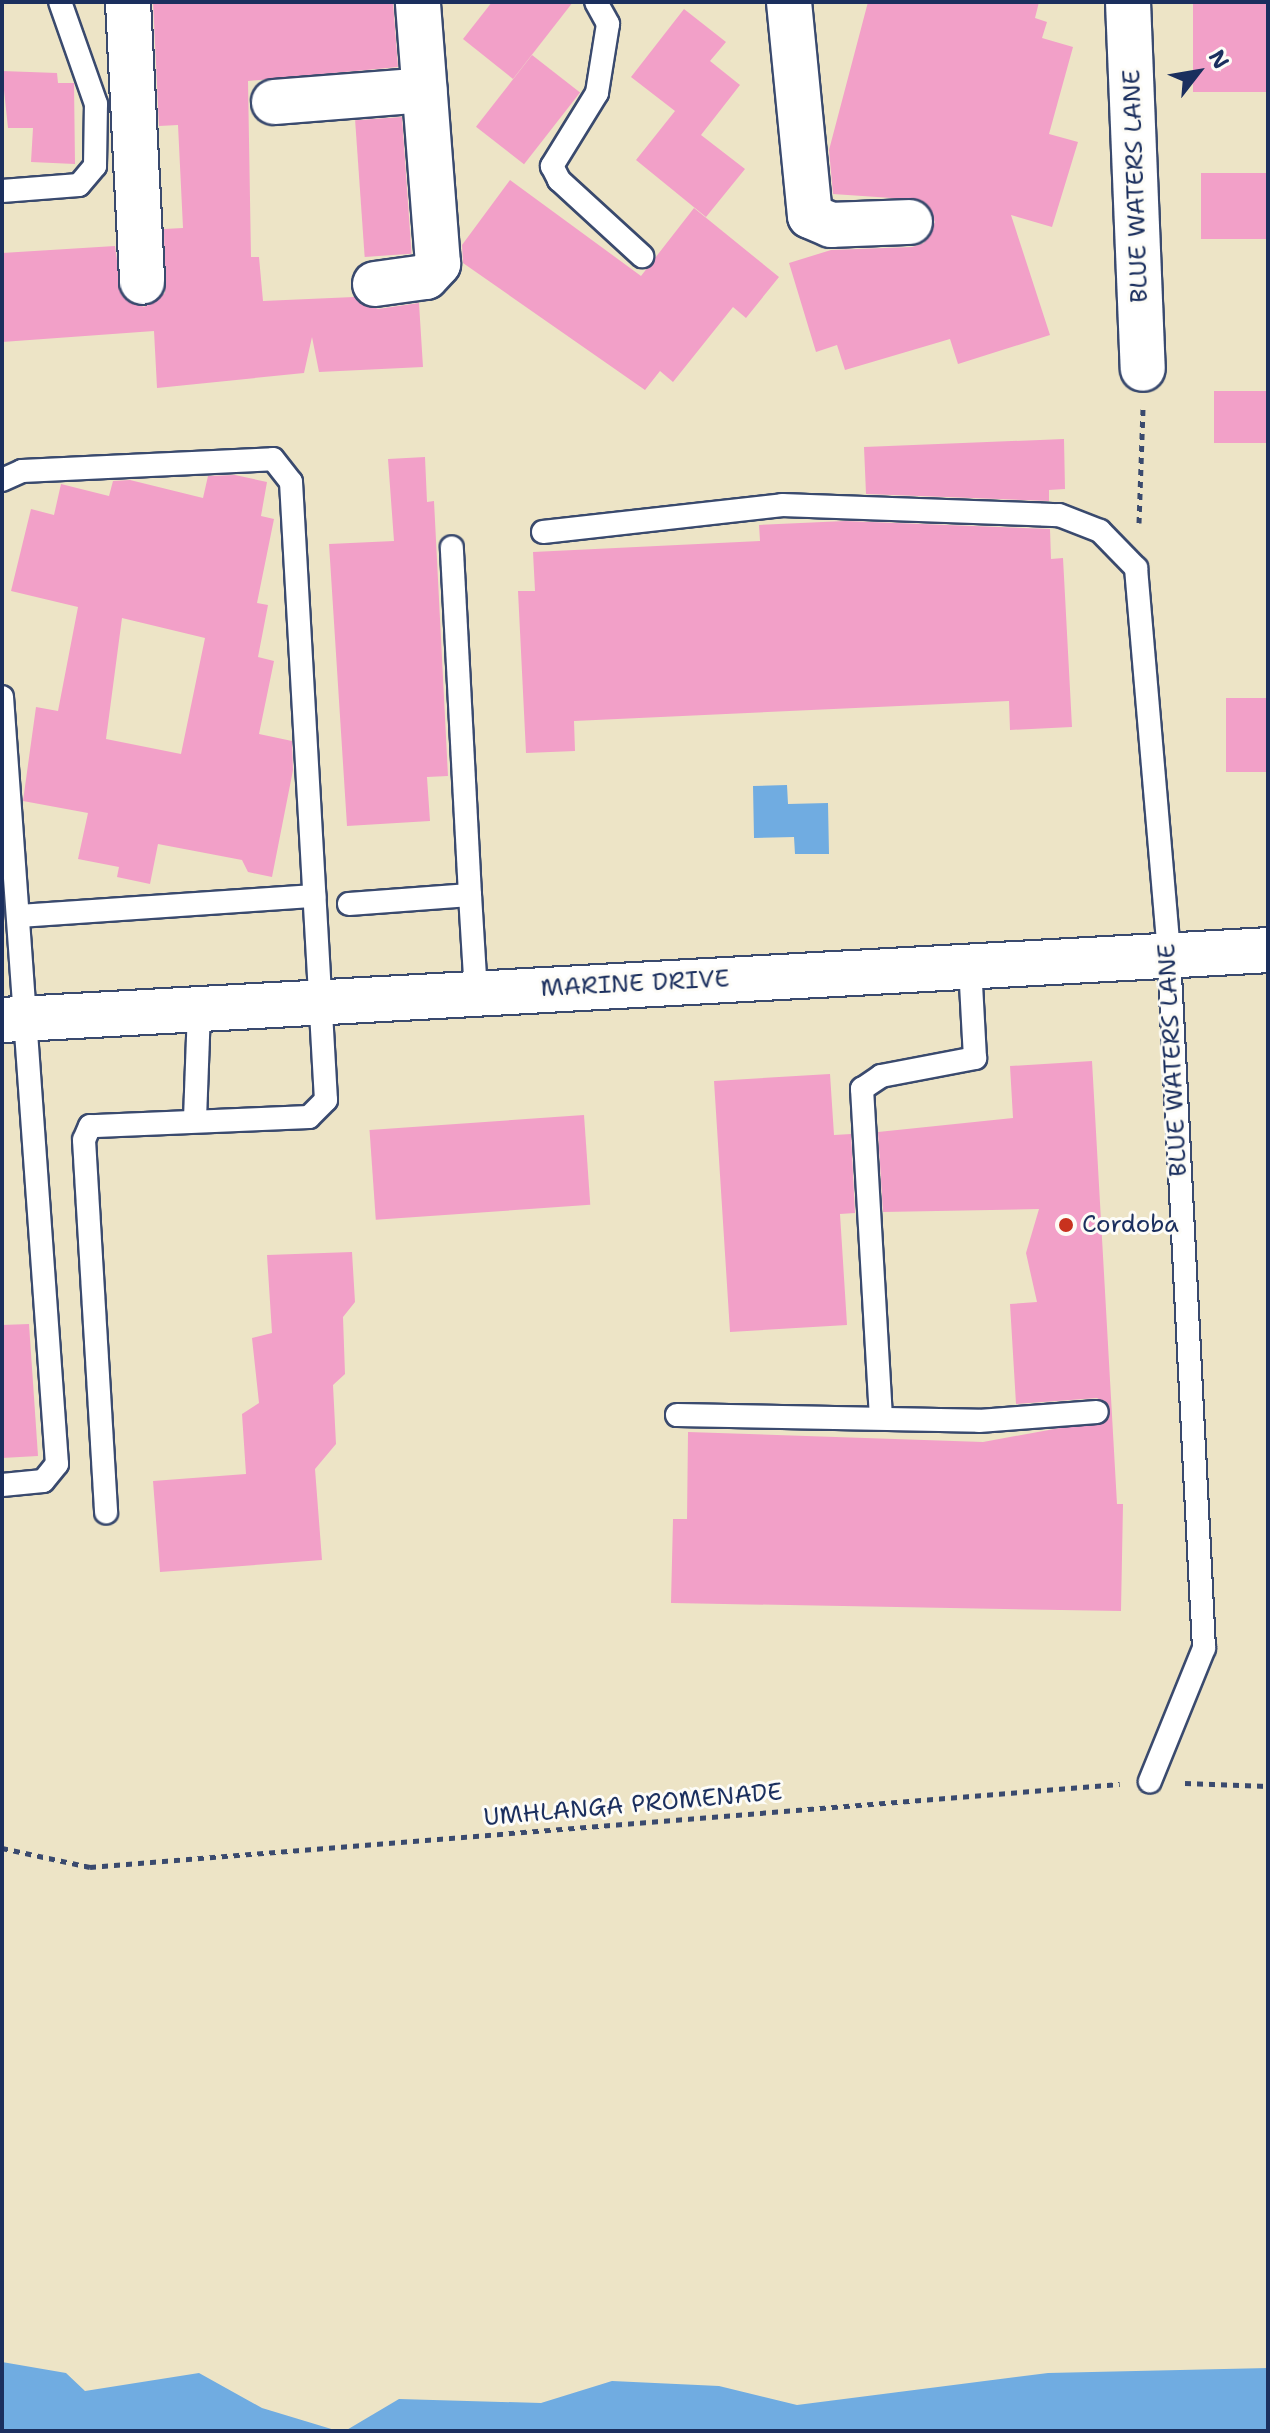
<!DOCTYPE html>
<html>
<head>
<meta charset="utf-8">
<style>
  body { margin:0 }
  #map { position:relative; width:1270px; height:2433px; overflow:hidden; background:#ede4c6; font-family:"Shantell Sans",sans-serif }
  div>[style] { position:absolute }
  .water>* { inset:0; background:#70ace1 }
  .building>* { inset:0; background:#f2a0c8; transform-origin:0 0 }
  .path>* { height:5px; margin-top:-2.5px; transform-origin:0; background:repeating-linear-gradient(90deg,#3a4a6e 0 6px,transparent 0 12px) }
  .roads { filter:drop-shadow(2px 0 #3a4a6e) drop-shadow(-2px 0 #3a4a6e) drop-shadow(0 2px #3a4a6e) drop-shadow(0 -2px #3a4a6e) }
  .lane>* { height:22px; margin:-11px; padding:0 11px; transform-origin:11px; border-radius:11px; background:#fff }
  .street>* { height:44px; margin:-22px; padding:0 22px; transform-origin:22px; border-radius:22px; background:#fff }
  .dots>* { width:22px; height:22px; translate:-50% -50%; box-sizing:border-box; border:4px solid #fdfcf7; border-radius:50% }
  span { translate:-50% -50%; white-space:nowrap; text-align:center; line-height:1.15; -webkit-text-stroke:6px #fdfcf7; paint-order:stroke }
  .street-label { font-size:24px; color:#1b2f5e }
  .poi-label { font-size:24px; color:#1b2f5e }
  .left { translate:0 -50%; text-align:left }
  .frame { position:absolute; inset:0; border:4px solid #1b2f5e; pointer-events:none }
  .north { position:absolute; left:1158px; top:32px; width:80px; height:80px; -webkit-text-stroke:6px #fdfcf7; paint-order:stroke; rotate:59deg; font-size:22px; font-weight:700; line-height:32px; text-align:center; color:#1b2f5e }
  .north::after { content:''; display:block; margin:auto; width:28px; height:36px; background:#1b2f5e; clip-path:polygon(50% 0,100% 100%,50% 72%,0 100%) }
</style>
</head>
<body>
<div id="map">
  <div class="water">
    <div style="clip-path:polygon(787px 785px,788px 804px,828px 803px,829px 854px,795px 854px,794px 837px,754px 838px,753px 786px)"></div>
    <div style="clip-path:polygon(2px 2362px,66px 2373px,85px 2391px,199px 2373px,262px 2408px,338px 2431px,2px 2431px)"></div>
    <div style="clip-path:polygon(1268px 2368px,1268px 2431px,345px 2431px,399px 2399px,541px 2403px,612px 2381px,719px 2386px,797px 2405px,1048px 2373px)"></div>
  </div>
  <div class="building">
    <div style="clip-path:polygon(153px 2px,393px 2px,398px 67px,248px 81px,251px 257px,259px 257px,263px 301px,354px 297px,378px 309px,419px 303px,423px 367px,319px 372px,312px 337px,304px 373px,157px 388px,154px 331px,2px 342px,2px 253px,115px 246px,122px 296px,144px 307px,165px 293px,164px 229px,183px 228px,178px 125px,159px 126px)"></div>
    <div style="clip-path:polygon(492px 2px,573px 2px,513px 79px,463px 39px)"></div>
    <div style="clip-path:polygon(868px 2px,1039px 2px,1035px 18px,1047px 22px,1042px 38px,1073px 47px,1049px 134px,1078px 142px,1052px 227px,1011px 215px,1050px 335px,958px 364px,950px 339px,845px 370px,837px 345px,816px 352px,789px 263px,831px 250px,912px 247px,924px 243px,935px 222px,921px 200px,833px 194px,829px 150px)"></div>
    <div style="left:1193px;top:2px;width:75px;height:90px"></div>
    <div style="clip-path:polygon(684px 9px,726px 42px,710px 61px,740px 85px,701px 135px,745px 169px,706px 217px,636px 160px,675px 111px,631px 77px)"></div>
    <div style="left:532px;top:55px;width:61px;height:91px;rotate:38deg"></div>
    <div style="clip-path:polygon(2px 71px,57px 73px,58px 83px,74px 83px,75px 164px,31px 162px,33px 128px,8px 128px)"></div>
    <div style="left:402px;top:117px;width:137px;height:47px;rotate:86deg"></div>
    <div style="left:1268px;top:173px;width:66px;height:67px;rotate:90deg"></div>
    <div style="clip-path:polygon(510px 180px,641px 276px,694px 208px,779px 277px,746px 318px,733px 307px,673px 382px,660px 371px,645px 390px,463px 263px,462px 245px)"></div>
    <div style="left:1268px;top:391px;width:52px;height:54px;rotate:90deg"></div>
    <div style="clip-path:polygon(1064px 439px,1065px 489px,1049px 490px,1049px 501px,866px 494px,864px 447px)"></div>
    <div style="clip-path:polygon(425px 457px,427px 502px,434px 501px,448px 776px,427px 777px,430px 821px,347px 826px,329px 544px,394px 541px,388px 459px)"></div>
    <div style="clip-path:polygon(evenodd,235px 475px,267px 482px,261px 516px,274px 519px,257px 603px,268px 605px,258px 657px,274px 661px,259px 734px,292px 741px,293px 770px,272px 877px,248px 872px,242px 860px,158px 844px,150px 884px,117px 877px,119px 867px,78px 859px,88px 813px,23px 801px,36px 707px,58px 711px,78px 607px,11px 591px,31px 509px,54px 515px,61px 484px,109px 496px,113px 481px,130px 480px,203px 498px,208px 476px,235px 475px,122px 618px,205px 638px,181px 754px,106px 739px,122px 618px)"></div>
    <div style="clip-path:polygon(845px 521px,1050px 529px,1051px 559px,1063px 558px,1072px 727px,1010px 730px,1009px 701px,574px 721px,575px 751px,526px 753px,518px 591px,535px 591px,533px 552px,760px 541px,759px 525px)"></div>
    <div style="left:1268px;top:698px;width:74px;height:42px;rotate:90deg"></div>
    <div style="clip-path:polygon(1092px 1061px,1117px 1504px,1123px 1504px,1121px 1611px,671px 1603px,673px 1519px,687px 1519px,688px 1432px,983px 1442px,1109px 1419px,1109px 1405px,1097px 1398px,1016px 1404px,1010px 1304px,1037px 1302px,1026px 1253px,1039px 1209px,883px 1212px,878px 1132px,1013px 1118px,1010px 1066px)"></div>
    <div style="clip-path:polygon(830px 1074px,834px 1135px,851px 1134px,855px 1213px,840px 1214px,847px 1325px,730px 1332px,714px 1081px)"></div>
    <div style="left:584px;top:1115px;width:90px;height:215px;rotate:86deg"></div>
    <div style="clip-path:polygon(352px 1252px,355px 1302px,343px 1317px,345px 1374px,333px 1385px,336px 1444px,315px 1469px,322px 1560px,160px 1572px,153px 1481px,246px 1474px,242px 1414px,259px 1403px,252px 1338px,272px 1333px,267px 1255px)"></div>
    <div style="clip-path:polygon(29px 1324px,38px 1456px,2px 1458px,2px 1325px)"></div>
  </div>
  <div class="path">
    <div style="left:1139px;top:523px;width:114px;rotate:-88deg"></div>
    <div style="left:1185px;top:1783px;width:83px;rotate:2.1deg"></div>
    <div style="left:2px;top:1848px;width:90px;rotate:12.2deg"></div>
    <div style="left:90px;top:1867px;width:1033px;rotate:-4.61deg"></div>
  </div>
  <div class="roads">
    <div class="lane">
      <div style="left:596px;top:2px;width:25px;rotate:61deg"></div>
      <div style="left:608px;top:24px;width:70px;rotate:99.1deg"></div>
      <div style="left:597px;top:93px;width:86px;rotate:121.7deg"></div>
      <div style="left:552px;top:166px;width:16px;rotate:63deg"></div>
      <div style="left:559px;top:180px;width:113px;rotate:42.5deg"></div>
      <div style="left:2px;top:191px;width:77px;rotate:-4.5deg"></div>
      <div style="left:79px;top:185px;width:25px;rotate:-50deg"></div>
      <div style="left:95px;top:166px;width:62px;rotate:-89.1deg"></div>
      <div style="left:96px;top:104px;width:108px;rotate:-109.4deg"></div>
      <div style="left:2px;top:480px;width:22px;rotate:-24deg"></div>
      <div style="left:22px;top:471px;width:251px;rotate:-2.7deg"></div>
      <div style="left:273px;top:459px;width:29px;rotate:52deg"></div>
      <div style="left:291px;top:482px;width:619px;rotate:86.76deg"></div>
      <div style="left:326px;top:1100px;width:24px;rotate:135deg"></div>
      <div style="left:309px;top:1117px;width:219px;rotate:177.6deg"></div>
      <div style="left:90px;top:1126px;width:15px;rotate:113deg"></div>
      <div style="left:84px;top:1140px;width:373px;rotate:86.6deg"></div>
      <div style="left:543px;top:532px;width:241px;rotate:-6.4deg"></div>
      <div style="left:782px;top:505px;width:277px;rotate:2.1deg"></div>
      <div style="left:1059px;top:515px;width:44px;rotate:21.3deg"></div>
      <div style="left:1100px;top:531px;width:52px;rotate:45.8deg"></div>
      <div style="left:1136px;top:568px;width:388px;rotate:85.1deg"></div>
      <div style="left:1169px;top:955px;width:694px;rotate:87.11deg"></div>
      <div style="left:1204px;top:1648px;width:144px;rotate:112.1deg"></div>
      <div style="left:2px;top:697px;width:769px;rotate:85.9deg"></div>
      <div style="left:57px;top:1464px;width:22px;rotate:129deg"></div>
      <div style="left:43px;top:1481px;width:41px;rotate:174.4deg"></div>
      <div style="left:470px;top:895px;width:98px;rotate:86.5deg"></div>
      <div style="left:349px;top:904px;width:121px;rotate:-4.3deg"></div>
      <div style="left:470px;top:895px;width:348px;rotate:-93deg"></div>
      <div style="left:19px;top:916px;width:296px;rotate:-3.9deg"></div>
      <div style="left:195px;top:1119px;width:110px;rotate:-87.9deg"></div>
      <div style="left:677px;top:1415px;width:302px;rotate:1.1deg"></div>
      <div style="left:979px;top:1421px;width:118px;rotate:-4.4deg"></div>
      <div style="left:881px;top:1418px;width:330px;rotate:-93.3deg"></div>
      <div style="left:862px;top:1089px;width:23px;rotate:-34deg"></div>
      <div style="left:881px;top:1076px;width:96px;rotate:-10.8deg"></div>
      <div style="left:975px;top:1058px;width:92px;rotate:-93.1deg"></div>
    </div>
    <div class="street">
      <div style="left:128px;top:2px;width:280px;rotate:87.1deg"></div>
      <div style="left:789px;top:2px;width:215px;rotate:84.4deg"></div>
      <div style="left:810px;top:216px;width:23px;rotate:23deg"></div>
      <div style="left:831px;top:225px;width:79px;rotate:-2.2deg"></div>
      <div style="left:1128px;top:2px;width:367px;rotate:87.7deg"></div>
      <div style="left:274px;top:102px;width:151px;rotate:-4.5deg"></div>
      <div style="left:375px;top:284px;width:51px;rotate:-7.8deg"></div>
      <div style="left:426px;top:277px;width:18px;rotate:-47deg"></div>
      <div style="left:438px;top:264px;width:263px;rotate:-94.4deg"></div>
      <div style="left:2px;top:1020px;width:1268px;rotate:-3.16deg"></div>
    </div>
  </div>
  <div class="dots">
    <div style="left:1066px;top:1225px;background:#c8321e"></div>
  </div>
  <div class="street-label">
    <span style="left:1136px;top:186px;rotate:-92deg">BLUE WATERS LANE</span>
    <span style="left:635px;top:984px;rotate:-3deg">MARINE DRIVE</span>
    <span style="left:1173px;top:1060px;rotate:-93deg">BLUE WATERS LANE</span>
    <span style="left:633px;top:1805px;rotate:-5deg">UMHLANGA PROMENADE</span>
  </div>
  <div class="poi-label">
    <span class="left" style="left:1082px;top:1225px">Cordoba</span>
  </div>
  <div class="frame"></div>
  <div class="north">N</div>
</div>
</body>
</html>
